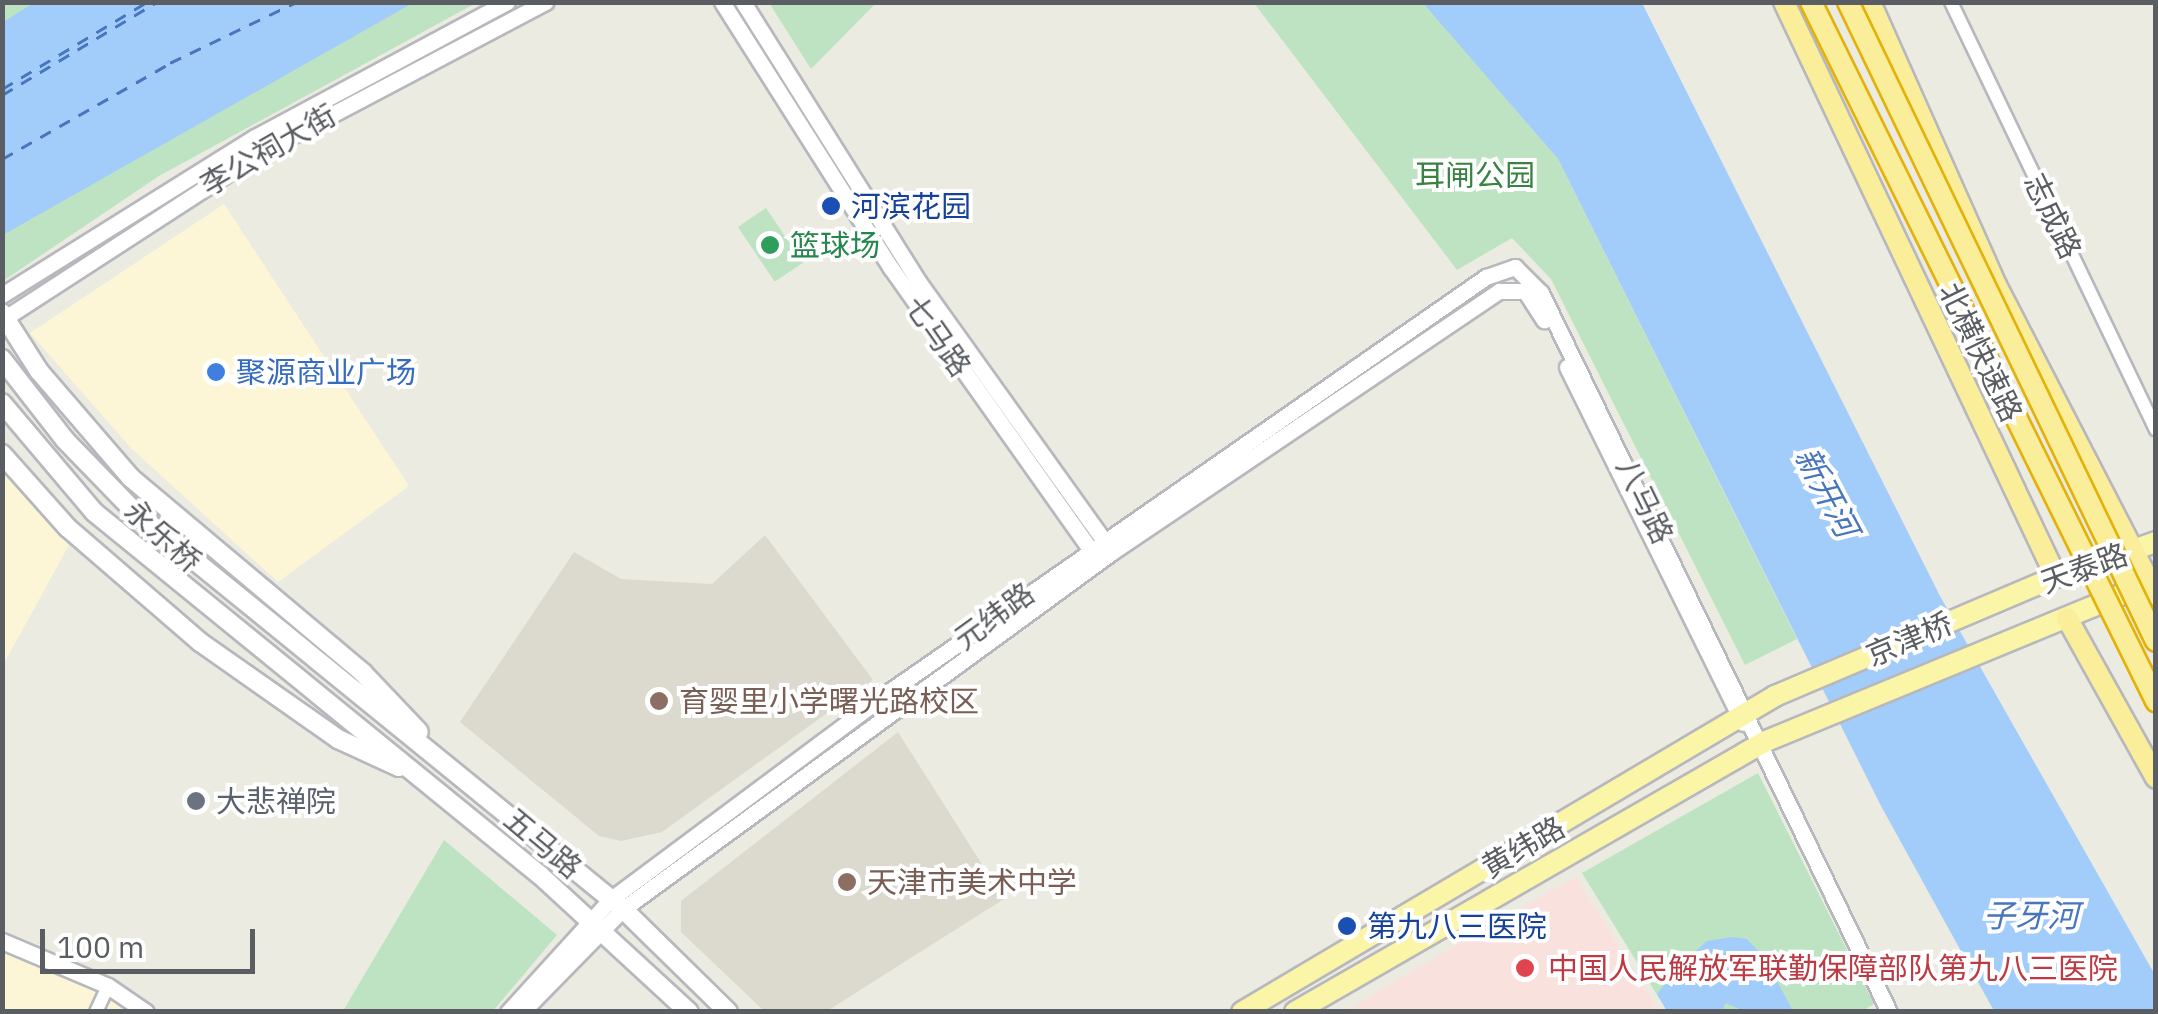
<!DOCTYPE html>
<html>
<head>
<meta charset="utf-8">
<style>
  body { margin:0 }
  #map { position:relative; width:2158px; height:1014px; overflow:hidden; background:#ecebe1; font-family:"IBM Plex Sans","Noto Sans SC",sans-serif }
  div>[style] { position:absolute }
  .commercial>* { inset:0; background:#fcf6d6 }
  .education>* { inset:0; background:#dcdacf }
  .medical>* { inset:0; background:#f9e2dd }
  .green>* { inset:0; background:#bee3c2; transform-origin:0 0 }
  .water>* { inset:0; background:#a2cdfb }
  .ferry>* { height:2.5px; margin-top:-1.25px; transform-origin:0; background:repeating-linear-gradient(90deg,#4776bd 0 12px,transparent 0 22px) }
  .roads { filter:drop-shadow(2px 0 #b7b8bd) drop-shadow(-2px 0 #b7b8bd) drop-shadow(0 2px #b7b8bd) drop-shadow(0 -2px #b7b8bd) }
  .minor>* { height:12px; margin:-6px; padding:0 6px; transform-origin:6px; border-radius:6px; background:#fff }
  .tertiary>* { height:15px; margin:-7.5px; padding:0 7.5px; transform-origin:7.5px; border-radius:7.5px; background:#fff }
  .secondary>* { height:18px; margin:-9px; padding:0 9px; transform-origin:9px; border-radius:9px; background:#fff }
  .primary>* { height:20px; margin:-10px; padding:0 10px; transform-origin:10px; border-radius:10px; background:#fbf5a7 }
  .trunk>* { height:20px; margin:-10px; padding:0 10px; transform-origin:10px; border-radius:10px; background:#faee9a }
  .bridges { filter:drop-shadow(2px 0 #e3b20a) drop-shadow(-2px 0 #e3b20a) drop-shadow(0 2px #e3b20a) drop-shadow(0 -2px #e3b20a) }
  .trunk-bridge>* { height:20px; margin:-10px; padding:0 10px; transform-origin:10px; border-radius:10px; background:#faee9a }
  .dots>* { width:28px; height:28px; translate:-50% -50%; box-sizing:border-box; border:5px solid #fff; border-radius:50% }
  span { translate:-50% -50%; white-space:nowrap; text-align:center; line-height:1.15; -webkit-text-stroke:8px #fff; paint-order:stroke }
  .street-label { font-size:30px; color:#5a5d61 }
  .park-label { font-size:30px; color:#388242 }
  .transit-label { font-size:30px; color:#164399 }
  .left { translate:0 -50%; text-align:left }
  .leisure-label { font-size:30px; color:#27864d }
  .shop-label { font-size:30px; color:#366cbe }
  .education-label { font-size:30px; color:#785e54 }
  .worship-label { font-size:30px; color:#5b616d }
  .health-label { font-size:30px; color:#be3a42 }
  .water-label { font-size:32px; color:#4776bd; font-style:italic }
  .frame { position:absolute; inset:0; border:5px solid #5a5d61; pointer-events:none }
  .scale { position:absolute; left:40px; top:929px; width:215px; height:45px; box-sizing:border-box; border:5px solid #5a5d61; border-top:0; padding-left:12px; font-size:30px; line-height:35px; white-space:nowrap; color:#5a5d61; -webkit-text-stroke:8px #fff; paint-order:stroke }
</style>
</head>
<body>
<div id="map">
  <div class="commercial">
    <div style="clip-path:polygon(224px 204px,409px 486px,278px 582px,131px 448px,30px 333px)"></div>
    <div style="clip-path:polygon(3px 466px,69px 545px,3px 665px)"></div>
    <div style="clip-path:polygon(2px 941px,98px 987px,135px 1011px,3px 1011px)"></div>
  </div>
  <div class="education">
    <div style="clip-path:polygon(765px 535px,873px 680px,662px 832px,621px 841px,599px 836px,460px 722px,574px 552px,621px 579px,712px 584px)"></div>
    <div style="clip-path:polygon(898px 732px,1004px 899px,827px 1011px,764px 1011px,681px 932px,681px 901px)"></div>
  </div>
  <div class="medical">
    <div style="clip-path:polygon(1576px 877px,1659px 1011px,1345px 1011px,1474px 935px)"></div>
  </div>
  <div class="green">
    <div style="clip-path:polygon(3px 3px,476px 3px,159px 176px,3px 281px)"></div>
    <div style="clip-path:polygon(769px 3px,876px 3px,811px 69px)"></div>
    <div style="clip-path:polygon(1254px 3px,1424px 3px,1558px 159px,1797px 639px,1745px 665px,1551px 279px,1512px 238px,1457px 270px)"></div>
    <div style="left:766px;top:208px;width:66px;height:34px;rotate:56deg"></div>
    <div style="clip-path:polygon(1758px 773px,1874px 1004px,1861px 1012px,1667px 1011px,1582px 873px)"></div>
    <div style="clip-path:polygon(444px 840px,557px 935px,493px 1011px,343px 1011px)"></div>
  </div>
  <div class="water">
    <div style="clip-path:polygon(35px 2px,413px 2px,413px 3px,3px 235px,3px 22px)"></div>
    <div style="clip-path:polygon(1423px 3px,1642px 3px,1940px 596px,2155px 975px,2155px 1011px,1994px 1011px,1881px 806px,1558px 159px)"></div>
    <div style="clip-path:polygon(1732px 937px,1747px 939px,1764px 957px,1793px 1011px,1743px 1011px,1726px 1003px,1722px 1011px,1667px 1011px,1657px 994px,1678px 967px,1707px 941px)"></div>
  </div>
  <div class="ferry">
    <div style="left:2px;top:89px;width:169px;rotate:-31deg"></div>
    <div style="left:2px;top:95px;width:181px;rotate:-31deg"></div>
    <div style="left:2px;top:159px;width:193px;rotate:-29.7deg"></div>
    <div style="left:170px;top:63px;width:140px;rotate:-25.8deg"></div>
  </div>
  <div class="roads">
    <div class="minor">
      <div style="left:1951px;top:2px;width:474px;rotate:64.4deg"></div>
      <div style="left:96px;top:1012px;width:29px;rotate:-65deg"></div>
    </div>
    <div class="tertiary">
      <div style="left:722px;top:2px;width:315px;rotate:57.6deg"></div>
      <div style="left:891px;top:268px;width:352px;rotate:54.7deg"></div>
      <div style="left:743px;top:2px;width:329px;rotate:57.9deg"></div>
      <div style="left:918px;top:281px;width:325px;rotate:54.4deg"></div>
      <div style="left:2px;top:295px;width:298px;rotate:-32deg"></div>
      <div style="left:255px;top:137px;width:286px;rotate:-28.2deg"></div>
      <div style="left:5px;top:318px;width:303px;rotate:-33deg"></div>
      <div style="left:259px;top:153px;width:324px;rotate:-27.8deg"></div>
      <div style="left:1567px;top:367px;width:397px;rotate:63.7deg"></div>
      <div style="left:2px;top:941px;width:115px;rotate:23deg"></div>
      <div style="left:108px;top:986px;width:46px;rotate:34.4deg"></div>
      <div style="left:508px;top:1012px;width:153px;rotate:-47.7deg"></div>
      <div style="left:611px;top:899px;width:348px;rotate:-36.7deg"></div>
      <div style="left:890px;top:691px;width:726px;rotate:-34.79deg"></div>
      <div style="left:1486px;top:277px;width:31px;rotate:-19deg"></div>
      <div style="left:1515px;top:267px;width:37px;rotate:45deg"></div>
      <div style="left:1541px;top:293px;width:799px;rotate:64.17deg"></div>
      <div style="left:522px;top:1012px;width:144px;rotate:-45.6deg"></div>
      <div style="left:623px;top:909px;width:605px;rotate:-36.13deg"></div>
      <div style="left:1112px;top:552px;width:467px;rotate:-34deg"></div>
      <div style="left:1499px;top:291px;width:26px"></div>
      <div style="left:1525px;top:291px;width:35px;rotate:57deg"></div>
    </div>
    <div class="secondary">
      <div style="left:2px;top:313px;width:69px;rotate:57.5deg"></div>
      <div style="left:39px;top:371px;width:141px;rotate:49.3deg"></div>
      <div style="left:131px;top:478px;width:303px;rotate:40deg"></div>
      <div style="left:363px;top:673px;width:81px;rotate:46.5deg"></div>
      <div style="left:2px;top:359px;width:103px;rotate:52.1deg"></div>
      <div style="left:65px;top:440px;width:100px;rotate:45.8deg"></div>
      <div style="left:135px;top:512px;width:629px;rotate:39.13deg"></div>
      <div style="left:623px;top:909px;width:147px;rotate:44.4deg"></div>
      <div style="left:2px;top:403px;width:143px;rotate:49.8deg"></div>
      <div style="left:94px;top:512px;width:576px;rotate:39.16deg"></div>
      <div style="left:541px;top:876px;width:201px;rotate:42.6deg"></div>
      <div style="left:2px;top:454px;width:99px;rotate:48.3deg"></div>
      <div style="left:68px;top:528px;width:174px;rotate:40.8deg"></div>
      <div style="left:200px;top:642px;width:169px;rotate:35.1deg"></div>
      <div style="left:338px;top:739px;width:67px;rotate:24.7deg"></div>
    </div>
    <div class="primary">
      <div style="left:1242px;top:1012px;width:620px;rotate:-30.66deg"></div>
      <div style="left:1775px;top:696px;width:305px;rotate:-23deg"></div>
      <div style="left:2056px;top:577px;width:106px;rotate:-19.3deg"></div>
      <div style="left:1295px;top:1012px;width:541px;rotate:-29.93deg"></div>
      <div style="left:1764px;top:742px;width:411px;rotate:-22.4deg"></div>
    </div>
    <div class="trunk">
      <div style="left:1784px;top:2px;width:636px;rotate:64.68deg"></div>
      <div style="left:1870px;top:2px;width:310px;rotate:66deg"></div>
      <div style="left:1996px;top:285px;width:349px;rotate:62.7deg"></div>
      <div style="left:2067px;top:618px;width:183px;rotate:60.9deg"></div>
    </div>
  </div>
  <div class="bridges">
    <div class="trunk-bridge">
      <div style="left:1811px;top:2px;width:780px;rotate:63.73deg"></div>
      <div style="left:1848px;top:2px;width:709px;rotate:64.27deg"></div>
    </div>
  </div>
  <div class="dots">
    <div style="left:831px;top:206px;background:#1a4fb4"></div>
    <div style="left:770px;top:245px;background:#2e9e5b"></div>
    <div style="left:216px;top:372px;background:#3f7fe0"></div>
    <div style="left:659px;top:701px;background:#8d6e63"></div>
    <div style="left:196px;top:801px;background:#6b7280"></div>
    <div style="left:847px;top:882px;background:#8d6e63"></div>
    <div style="left:1347px;top:926px;background:#1a4fb4"></div>
    <div style="left:1525px;top:968px;background:#e0444e"></div>
  </div>
  <div class="street-label">
    <span style="left:268px;top:150px;rotate:-30deg">李公祠大街</span>
    <span style="left:2053px;top:216px;rotate:64deg">志成路</span>
    <span style="left:938px;top:336px;rotate:55deg">七马路</span>
    <span style="left:1981px;top:352px;rotate:64deg">北横快速路</span>
    <span style="left:1645px;top:501px;rotate:64deg">八马路</span>
    <span style="left:163px;top:536px;rotate:42deg">永乐桥</span>
    <span style="left:2084px;top:568px;rotate:-20deg">天泰路</span>
    <span style="left:994px;top:616px;rotate:-36deg">元纬路</span>
    <span style="left:1909px;top:639px;rotate:-23deg">京津桥</span>
    <span style="left:543px;top:843px;rotate:40deg">五马路</span>
    <span style="left:1523px;top:847px;rotate:-30deg">黄纬路</span>
  </div>
  <div class="park-label">
    <span style="left:1475px;top:175px">耳闸公园</span>
  </div>
  <div class="transit-label">
    <span class="left" style="left:851px;top:206px">河滨花园</span>
    <span class="left" style="left:1367px;top:926px">第九八三医院</span>
  </div>
  <div class="leisure-label">
    <span class="left" style="left:790px;top:245px">篮球场</span>
  </div>
  <div class="shop-label">
    <span class="left" style="left:236px;top:372px">聚源商业广场</span>
  </div>
  <div class="education-label">
    <span class="left" style="left:679px;top:701px">育婴里小学曙光路校区</span>
    <span class="left" style="left:867px;top:882px">天津市美术中学</span>
  </div>
  <div class="worship-label">
    <span class="left" style="left:216px;top:801px">大悲禅院</span>
  </div>
  <div class="health-label">
    <span class="left" style="left:1548px;top:968px">中国人民解放军联勤保障部队第九八三医院</span>
  </div>
  <div class="water-label">
    <span style="left:1827px;top:492px;rotate:62deg">新开河</span>
    <span style="left:2031px;top:915px">子牙河</span>
  </div>
  <div class="frame"></div>
  <div class="scale">100 m</div>
</div>
</body>
</html>
